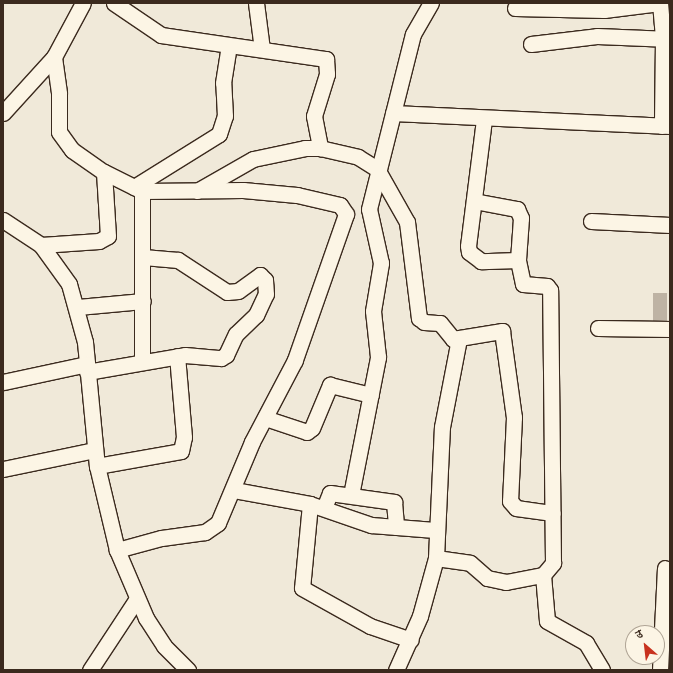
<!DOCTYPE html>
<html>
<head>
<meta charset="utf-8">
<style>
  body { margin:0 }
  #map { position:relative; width:673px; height:673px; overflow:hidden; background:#f0e9d9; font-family:Dekko,"Playpen Sans Deva",sans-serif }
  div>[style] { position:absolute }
  .building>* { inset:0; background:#beb3a4; transform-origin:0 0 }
  .roads { filter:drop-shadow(1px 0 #3b2a1e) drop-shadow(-1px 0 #3b2a1e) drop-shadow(0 1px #3b2a1e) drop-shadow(0 -1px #3b2a1e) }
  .minor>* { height:15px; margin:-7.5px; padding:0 7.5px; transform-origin:7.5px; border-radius:7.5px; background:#fcf5e5 }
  span { translate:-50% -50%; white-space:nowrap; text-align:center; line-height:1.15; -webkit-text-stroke:3.5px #fcf5e5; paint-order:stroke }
  .frame { position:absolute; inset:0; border:4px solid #3b2a1e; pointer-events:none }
  .north { position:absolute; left:625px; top:625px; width:40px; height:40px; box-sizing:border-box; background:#fcf5e5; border:1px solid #afa495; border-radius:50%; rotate:332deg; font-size:11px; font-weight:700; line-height:16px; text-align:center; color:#3b2a1e }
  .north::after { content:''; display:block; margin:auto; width:14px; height:18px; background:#c8321e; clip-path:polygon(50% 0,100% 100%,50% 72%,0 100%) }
</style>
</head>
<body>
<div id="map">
  <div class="building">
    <div style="left:653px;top:293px;width:14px;height:28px"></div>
  </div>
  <div class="roads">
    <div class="minor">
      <div style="left:114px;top:3px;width:57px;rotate:34.2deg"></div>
      <div style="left:161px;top:35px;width:167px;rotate:8.3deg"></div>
      <div style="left:326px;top:59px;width:15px;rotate:86deg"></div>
      <div style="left:327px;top:74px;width:44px;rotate:107.2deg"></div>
      <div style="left:314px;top:116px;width:33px;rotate:79deg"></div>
      <div style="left:256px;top:3px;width:46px;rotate:82.6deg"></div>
      <div style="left:660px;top:3px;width:36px;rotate:85deg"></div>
      <div style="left:663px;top:39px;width:87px;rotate:90.7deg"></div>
      <div style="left:515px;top:8px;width:89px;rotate:1.3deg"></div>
      <div style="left:604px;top:10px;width:56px;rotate:-7.1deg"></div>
      <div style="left:531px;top:44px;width:66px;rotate:-6.9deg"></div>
      <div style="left:597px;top:36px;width:73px;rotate:2.4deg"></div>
      <div style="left:54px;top:57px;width:37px;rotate:82deg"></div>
      <div style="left:59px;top:94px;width:38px;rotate:90deg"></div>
      <div style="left:59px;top:132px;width:22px;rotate:54deg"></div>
      <div style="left:72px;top:150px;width:39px;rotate:35deg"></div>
      <div style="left:104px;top:172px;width:42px;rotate:26.6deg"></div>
      <div style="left:142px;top:191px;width:101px;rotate:-0.6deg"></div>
      <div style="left:243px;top:190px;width:54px;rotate:5.3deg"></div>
      <div style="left:297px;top:195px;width:44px;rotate:13.1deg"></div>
      <div style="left:340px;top:205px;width:11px;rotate:56deg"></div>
      <div style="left:346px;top:214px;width:155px;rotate:109.3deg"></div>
      <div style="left:295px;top:360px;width:93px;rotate:117.7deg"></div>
      <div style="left:252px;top:442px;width:88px;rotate:112.8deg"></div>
      <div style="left:218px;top:523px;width:16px;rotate:145deg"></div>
      <div style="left:205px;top:532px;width:44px;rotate:172.2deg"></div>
      <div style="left:161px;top:538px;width:46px;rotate:164.7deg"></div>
      <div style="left:3px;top:113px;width:76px;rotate:-47.7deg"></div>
      <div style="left:54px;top:57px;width:61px;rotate:-61.8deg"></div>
      <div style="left:393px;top:113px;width:277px;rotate:2.7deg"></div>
      <div style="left:134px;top:187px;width:100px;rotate:-31.9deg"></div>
      <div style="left:219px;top:134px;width:19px;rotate:-72deg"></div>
      <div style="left:225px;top:116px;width:33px;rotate:-93deg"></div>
      <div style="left:223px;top:83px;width:38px;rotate:-81deg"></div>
      <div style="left:142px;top:191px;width:171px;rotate:90deg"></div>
      <div style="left:197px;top:191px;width:64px;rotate:-29.7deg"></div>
      <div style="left:253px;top:159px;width:53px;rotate:-11.9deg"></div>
      <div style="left:305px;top:148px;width:15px"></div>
      <div style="left:320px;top:148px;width:39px;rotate:13deg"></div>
      <div style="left:358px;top:157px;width:22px;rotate:32deg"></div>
      <div style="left:377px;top:169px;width:61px;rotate:60.5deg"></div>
      <div style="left:407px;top:222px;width:97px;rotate:82.9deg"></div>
      <div style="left:419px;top:318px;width:6px;rotate:39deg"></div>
      <div style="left:424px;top:322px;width:16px;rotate:4deg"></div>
      <div style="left:440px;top:323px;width:21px;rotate:51deg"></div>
      <div style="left:453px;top:339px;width:50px;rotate:-9.3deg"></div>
      <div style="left:502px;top:331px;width:87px;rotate:82.1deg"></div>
      <div style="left:514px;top:417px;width:84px;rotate:92.7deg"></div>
      <div style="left:510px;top:501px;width:9px;rotate:49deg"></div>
      <div style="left:516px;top:508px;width:37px;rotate:8deg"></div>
      <div style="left:474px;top:201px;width:44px;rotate:10.5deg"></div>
      <div style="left:517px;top:209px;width:10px;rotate:66deg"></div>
      <div style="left:521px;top:218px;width:42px;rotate:94.1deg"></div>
      <div style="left:518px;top:260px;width:37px;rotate:178deg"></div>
      <div style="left:481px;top:261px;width:15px;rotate:-143deg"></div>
      <div style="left:469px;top:252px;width:6px;rotate:-99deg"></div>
      <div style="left:468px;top:246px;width:128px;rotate:-82.8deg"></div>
      <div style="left:3px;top:220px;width:45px;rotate:33.3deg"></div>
      <div style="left:41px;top:245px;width:48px;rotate:54.3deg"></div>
      <div style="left:69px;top:284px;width:60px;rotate:74.6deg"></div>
      <div style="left:85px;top:342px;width:125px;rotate:84.5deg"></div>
      <div style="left:97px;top:466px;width:86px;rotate:76.6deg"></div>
      <div style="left:117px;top:550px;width:74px;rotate:66.9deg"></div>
      <div style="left:146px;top:618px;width:33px;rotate:57deg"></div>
      <div style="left:164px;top:646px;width:34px;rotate:45deg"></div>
      <div style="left:591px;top:221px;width:79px;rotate:2.9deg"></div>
      <div style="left:41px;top:245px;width:58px;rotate:-3.9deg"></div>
      <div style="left:99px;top:241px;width:10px;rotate:-29deg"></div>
      <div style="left:108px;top:236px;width:64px;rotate:-93.6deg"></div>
      <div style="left:78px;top:307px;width:65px;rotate:-5.3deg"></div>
      <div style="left:598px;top:328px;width:72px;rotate:0.8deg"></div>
      <div style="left:87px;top:372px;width:99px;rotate:-9.8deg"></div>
      <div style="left:185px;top:355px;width:36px;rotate:5deg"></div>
      <div style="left:221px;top:358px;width:6px;rotate:-31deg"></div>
      <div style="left:226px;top:355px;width:23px;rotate:-65deg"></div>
      <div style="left:236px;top:334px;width:28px;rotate:-44deg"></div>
      <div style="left:256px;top:315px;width:23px;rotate:-65deg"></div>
      <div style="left:266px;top:294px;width:14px;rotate:-94deg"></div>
      <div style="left:265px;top:280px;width:7px;rotate:-135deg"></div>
      <div style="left:260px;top:275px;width:27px;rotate:144deg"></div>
      <div style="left:238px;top:291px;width:11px;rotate:175deg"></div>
      <div style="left:227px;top:292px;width:59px;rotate:-146.9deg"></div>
      <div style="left:178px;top:260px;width:35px;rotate:-175deg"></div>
      <div style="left:3px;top:382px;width:86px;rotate:-12.1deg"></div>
      <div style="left:265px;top:418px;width:44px;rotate:18.4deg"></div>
      <div style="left:307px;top:432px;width:6px;rotate:-39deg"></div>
      <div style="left:312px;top:428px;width:47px;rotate:-67.3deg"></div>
      <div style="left:330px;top:385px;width:42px;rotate:13.7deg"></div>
      <div style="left:97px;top:466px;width:85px;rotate:-10.1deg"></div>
      <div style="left:181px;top:451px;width:14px;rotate:-78deg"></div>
      <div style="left:184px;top:437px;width:81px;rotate:-94.9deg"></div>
      <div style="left:3px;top:469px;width:94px;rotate:-11.7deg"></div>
      <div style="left:234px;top:490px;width:77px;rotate:10.4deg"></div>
      <div style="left:310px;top:504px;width:65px;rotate:19deg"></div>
      <div style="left:371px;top:525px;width:64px;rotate:4.5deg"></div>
      <div style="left:351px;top:495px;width:141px;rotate:-78.9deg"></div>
      <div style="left:378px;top:357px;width:46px;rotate:-96.2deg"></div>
      <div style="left:373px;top:311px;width:49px;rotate:-80.5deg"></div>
      <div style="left:381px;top:263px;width:55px;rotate:-102.5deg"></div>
      <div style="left:369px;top:209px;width:180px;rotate:-75.9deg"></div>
      <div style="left:413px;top:34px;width:36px;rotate:-60deg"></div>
      <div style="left:310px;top:504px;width:84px;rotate:95.4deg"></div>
      <div style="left:302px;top:588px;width:78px;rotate:29.2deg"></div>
      <div style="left:370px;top:626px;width:43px;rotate:18.9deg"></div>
      <div style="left:324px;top:508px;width:16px;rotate:-68deg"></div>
      <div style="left:330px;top:493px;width:65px;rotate:8deg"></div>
      <div style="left:394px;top:502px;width:25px;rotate:85deg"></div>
      <div style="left:436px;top:558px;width:34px;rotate:8deg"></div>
      <div style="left:470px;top:563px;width:23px;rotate:41deg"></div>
      <div style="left:487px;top:578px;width:19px;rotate:12deg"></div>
      <div style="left:506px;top:582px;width:38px;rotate:-11deg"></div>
      <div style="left:543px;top:575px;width:16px;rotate:-50deg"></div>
      <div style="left:553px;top:563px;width:273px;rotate:-90.6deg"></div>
      <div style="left:550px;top:290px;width:5px;rotate:-127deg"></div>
      <div style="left:547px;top:286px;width:24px;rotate:-175deg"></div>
      <div style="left:523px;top:284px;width:25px;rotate:-102deg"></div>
      <div style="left:543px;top:575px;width:46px;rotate:85deg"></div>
      <div style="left:547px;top:621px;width:45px;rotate:29.4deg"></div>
      <div style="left:586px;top:643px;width:31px;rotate:59deg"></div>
      <div style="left:90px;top:670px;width:84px;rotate:-56.7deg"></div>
      <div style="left:396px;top:670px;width:59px;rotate:-66deg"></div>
      <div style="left:420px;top:616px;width:60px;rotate:-74.6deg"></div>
      <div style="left:436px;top:558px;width:131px;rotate:-87.4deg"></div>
      <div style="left:442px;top:427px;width:90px;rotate:-79.1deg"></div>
      <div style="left:660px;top:670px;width:102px;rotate:-87.2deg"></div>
    </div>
  </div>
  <div class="frame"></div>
  <div class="north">उ</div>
</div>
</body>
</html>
